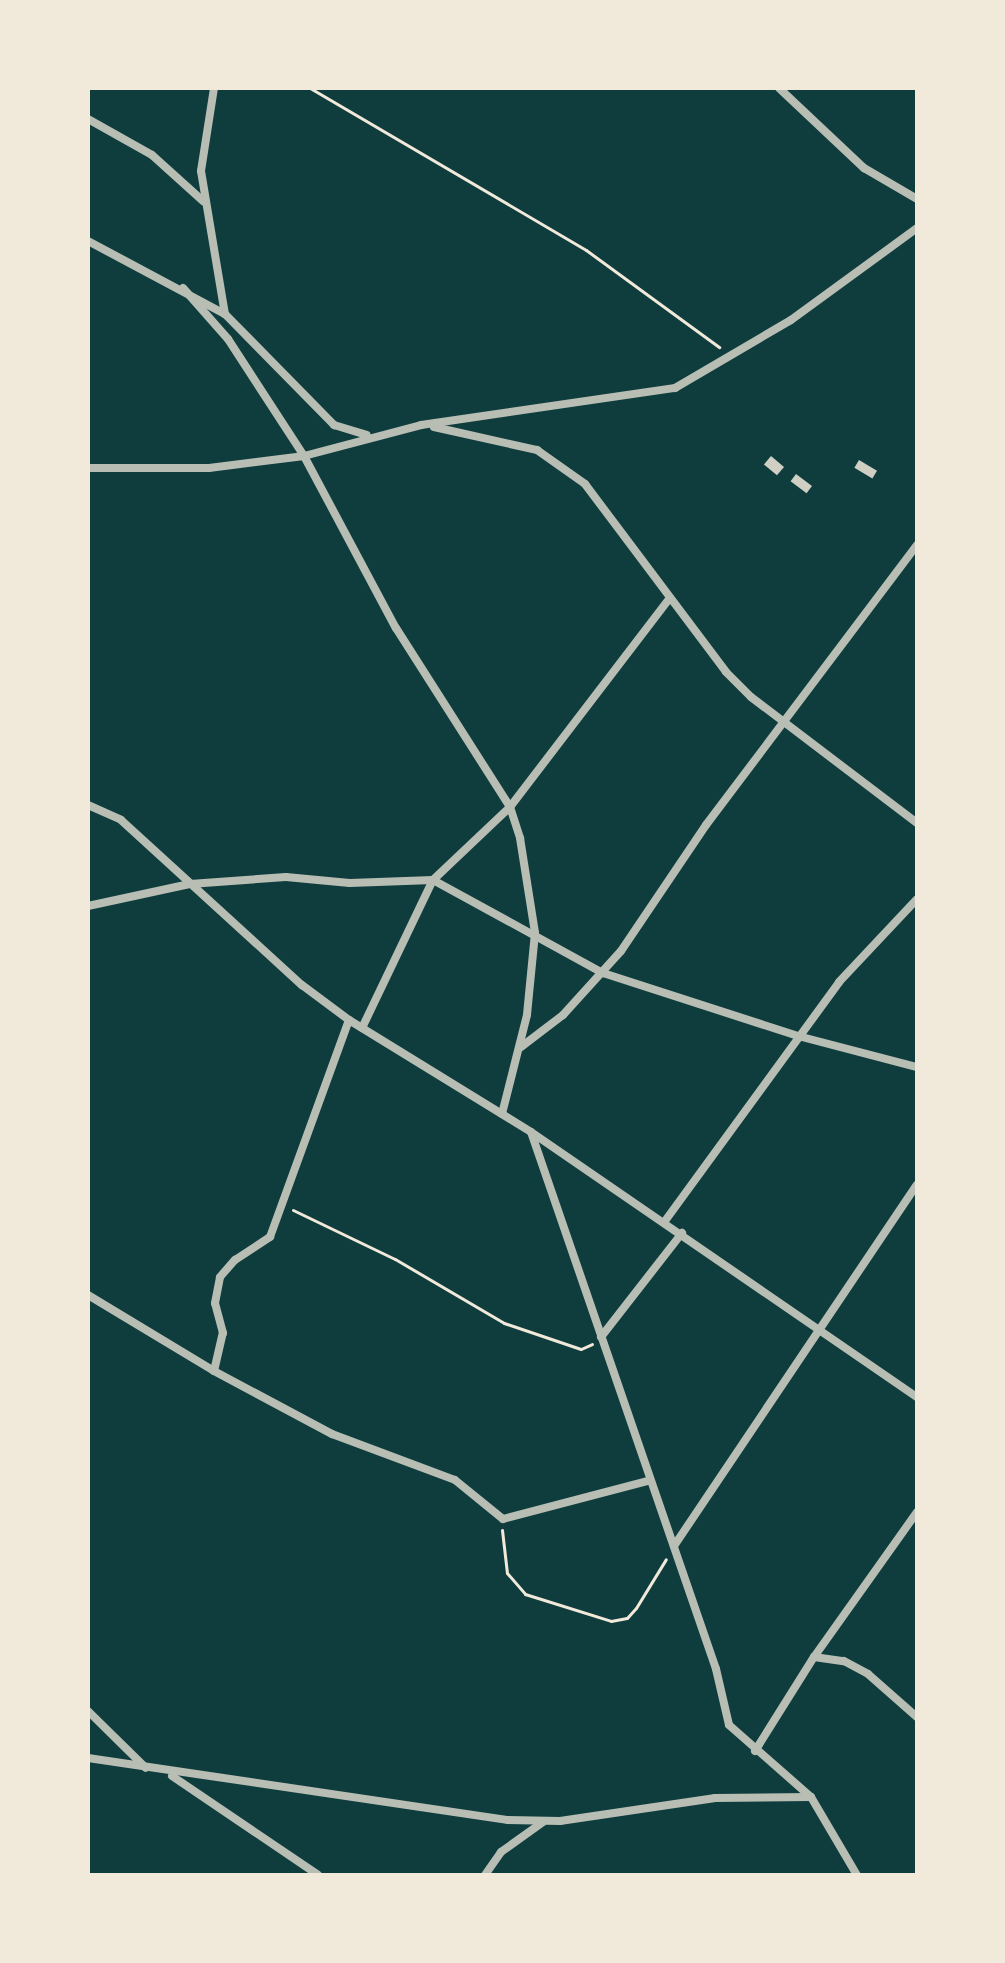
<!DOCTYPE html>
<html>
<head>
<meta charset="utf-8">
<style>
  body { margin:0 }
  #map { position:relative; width:1005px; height:1963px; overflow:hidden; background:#0f3d3e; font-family:"DejaVu Sans",sans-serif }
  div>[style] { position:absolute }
  .building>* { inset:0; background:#cfcfc3; transform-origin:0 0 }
  .path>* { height:3px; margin:-1.5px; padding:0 1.5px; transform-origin:1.5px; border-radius:1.5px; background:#f1e9da }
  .minor>* { height:8px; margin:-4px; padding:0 4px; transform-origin:4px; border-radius:4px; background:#b8beb3 }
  span { translate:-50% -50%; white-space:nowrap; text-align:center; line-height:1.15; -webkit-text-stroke:7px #f1e9da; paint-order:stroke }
  .frame { position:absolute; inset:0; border:90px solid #f1e9da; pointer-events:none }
</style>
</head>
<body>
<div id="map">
  <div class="building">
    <div style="left:771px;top:456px;width:17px;height:11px;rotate:40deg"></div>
    <div style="left:859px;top:460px;width:21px;height:9px;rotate:31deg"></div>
    <div style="left:796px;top:474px;width:20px;height:9px;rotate:37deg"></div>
  </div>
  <div class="path">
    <div style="left:310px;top:88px;width:320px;rotate:30.4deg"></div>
    <div style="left:586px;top:250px;width:165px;rotate:36.1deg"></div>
    <div style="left:293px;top:1210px;width:113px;rotate:25.7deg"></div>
    <div style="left:395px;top:1259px;width:126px;rotate:30.4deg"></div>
    <div style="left:504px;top:1323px;width:81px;rotate:18.7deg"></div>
    <div style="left:581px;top:1349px;width:12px;rotate:-24deg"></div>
    <div style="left:502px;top:1530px;width:43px;rotate:83.4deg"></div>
    <div style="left:507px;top:1573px;width:28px;rotate:49deg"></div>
    <div style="left:525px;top:1594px;width:90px;rotate:17.4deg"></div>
    <div style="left:611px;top:1621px;width:16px;rotate:-11deg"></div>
    <div style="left:627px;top:1618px;width:13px;rotate:-48deg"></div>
    <div style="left:636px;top:1608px;width:57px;rotate:-58.5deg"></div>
  </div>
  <div class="minor">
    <div style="left:214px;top:88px;width:84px;rotate:98.9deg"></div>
    <div style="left:201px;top:171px;width:145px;rotate:80.5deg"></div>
    <div style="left:779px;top:88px;width:117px;rotate:43.3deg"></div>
    <div style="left:864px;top:168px;width:61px;rotate:30.3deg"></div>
    <div style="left:88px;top:119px;width:73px;rotate:29.4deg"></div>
    <div style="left:152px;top:155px;width:69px;rotate:42deg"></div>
    <div style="left:88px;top:241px;width:155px;rotate:28.1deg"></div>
    <div style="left:225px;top:314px;width:156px;rotate:45.5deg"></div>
    <div style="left:334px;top:425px;width:34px;rotate:17deg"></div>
    <div style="left:183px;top:288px;width:68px;rotate:48.6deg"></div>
    <div style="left:228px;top:339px;width:140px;rotate:57deg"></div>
    <div style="left:304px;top:456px;width:195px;rotate:61.9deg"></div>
    <div style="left:396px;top:628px;width:212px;rotate:57.5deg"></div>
    <div style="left:510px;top:807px;width:33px;rotate:72deg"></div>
    <div style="left:520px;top:838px;width:96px;rotate:81deg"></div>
    <div style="left:535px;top:933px;width:82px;rotate:95.6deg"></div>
    <div style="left:527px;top:1015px;width:102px;rotate:104.2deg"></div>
    <div style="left:434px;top:427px;width:106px;rotate:12.6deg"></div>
    <div style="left:537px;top:450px;width:59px;rotate:35.3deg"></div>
    <div style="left:585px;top:484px;width:235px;rotate:53.1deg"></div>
    <div style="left:726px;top:672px;width:35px;rotate:45deg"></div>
    <div style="left:751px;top:697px;width:208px;rotate:37.2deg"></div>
    <div style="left:88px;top:468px;width:121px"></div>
    <div style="left:209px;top:468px;width:96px;rotate:-7.2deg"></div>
    <div style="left:304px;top:456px;width:121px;rotate:-14.8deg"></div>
    <div style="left:421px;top:425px;width:257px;rotate:-8.3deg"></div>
    <div style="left:675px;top:388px;width:134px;rotate:-30.4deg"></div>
    <div style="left:791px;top:320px;width:156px;rotate:-36.1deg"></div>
    <div style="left:88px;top:805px;width:36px;rotate:24deg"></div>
    <div style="left:121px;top:820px;width:245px;rotate:42.4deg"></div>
    <div style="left:302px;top:985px;width:59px;rotate:36.7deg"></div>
    <div style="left:349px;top:1020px;width:214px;rotate:31.6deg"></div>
    <div style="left:531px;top:1132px;width:468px;rotate:34.5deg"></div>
    <div style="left:88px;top:906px;width:104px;rotate:-12.2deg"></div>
    <div style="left:190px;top:884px;width:96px;rotate:-4.2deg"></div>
    <div style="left:286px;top:877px;width:64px;rotate:5.4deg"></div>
    <div style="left:350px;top:883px;width:83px;rotate:-2.1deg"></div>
    <div style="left:433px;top:880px;width:194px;rotate:28.7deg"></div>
    <div style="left:603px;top:973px;width:205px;rotate:17.9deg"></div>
    <div style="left:798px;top:1036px;width:123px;rotate:14.6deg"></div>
    <div style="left:362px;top:1028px;width:164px;rotate:-64.4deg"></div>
    <div style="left:433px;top:880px;width:106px;rotate:-43.5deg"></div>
    <div style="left:510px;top:807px;width:262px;rotate:-52.6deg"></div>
    <div style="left:521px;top:1047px;width:53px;rotate:-37.3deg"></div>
    <div style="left:563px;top:1015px;width:86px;rotate:-47.8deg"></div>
    <div style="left:621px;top:951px;width:152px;rotate:-56deg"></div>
    <div style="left:706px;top:825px;width:351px;rotate:-53deg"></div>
    <div style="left:531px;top:1132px;width:568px;rotate:70.99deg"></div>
    <div style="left:716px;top:1669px;width:57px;rotate:76.9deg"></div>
    <div style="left:729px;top:1725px;width:109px;rotate:41.3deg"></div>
    <div style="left:811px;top:1797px;width:91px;rotate:59.5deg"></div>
    <div style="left:665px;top:1221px;width:296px;rotate:-53.9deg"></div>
    <div style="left:839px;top:982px;width:114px;rotate:-46.8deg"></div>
    <div style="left:88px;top:1295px;width:147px;rotate:31.1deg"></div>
    <div style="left:214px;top:1371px;width:134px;rotate:28.1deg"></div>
    <div style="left:332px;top:1434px;width:131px;rotate:20.5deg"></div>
    <div style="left:455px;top:1480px;width:62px;rotate:39.1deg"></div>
    <div style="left:503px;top:1519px;width:150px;rotate:-14.7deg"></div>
    <div style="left:601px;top:1337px;width:132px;rotate:-52.1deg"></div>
    <div style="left:214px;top:1371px;width:39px;rotate:-77deg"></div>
    <div style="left:223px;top:1333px;width:31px;rotate:-105deg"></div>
    <div style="left:215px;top:1303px;width:26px;rotate:-79deg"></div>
    <div style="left:220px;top:1277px;width:23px;rotate:-49deg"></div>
    <div style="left:235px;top:1260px;width:42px;rotate:-33.3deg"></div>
    <div style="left:270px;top:1237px;width:231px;rotate:-70deg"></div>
    <div style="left:674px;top:1546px;width:435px;rotate:-56.1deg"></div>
    <div style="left:814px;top:1657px;width:30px;rotate:8deg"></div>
    <div style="left:844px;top:1661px;width:27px;rotate:28deg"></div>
    <div style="left:868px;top:1674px;width:65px;rotate:41.3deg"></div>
    <div style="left:88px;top:1711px;width:81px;rotate:44.5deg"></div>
    <div style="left:755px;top:1751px;width:111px;rotate:-57.9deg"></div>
    <div style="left:814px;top:1657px;width:178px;rotate:-54.6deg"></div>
    <div style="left:88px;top:1758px;width:425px;rotate:8.4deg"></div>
    <div style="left:508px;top:1820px;width:52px;rotate:1.1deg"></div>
    <div style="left:560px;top:1821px;width:157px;rotate:-8.4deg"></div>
    <div style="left:715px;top:1798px;width:96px;rotate:-0.6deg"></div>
    <div style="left:172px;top:1776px;width:176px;rotate:34.1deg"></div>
    <div style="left:485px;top:1875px;width:28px;rotate:-55deg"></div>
    <div style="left:501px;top:1852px;width:52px;rotate:-35.5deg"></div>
  </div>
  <div class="frame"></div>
</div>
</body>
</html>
